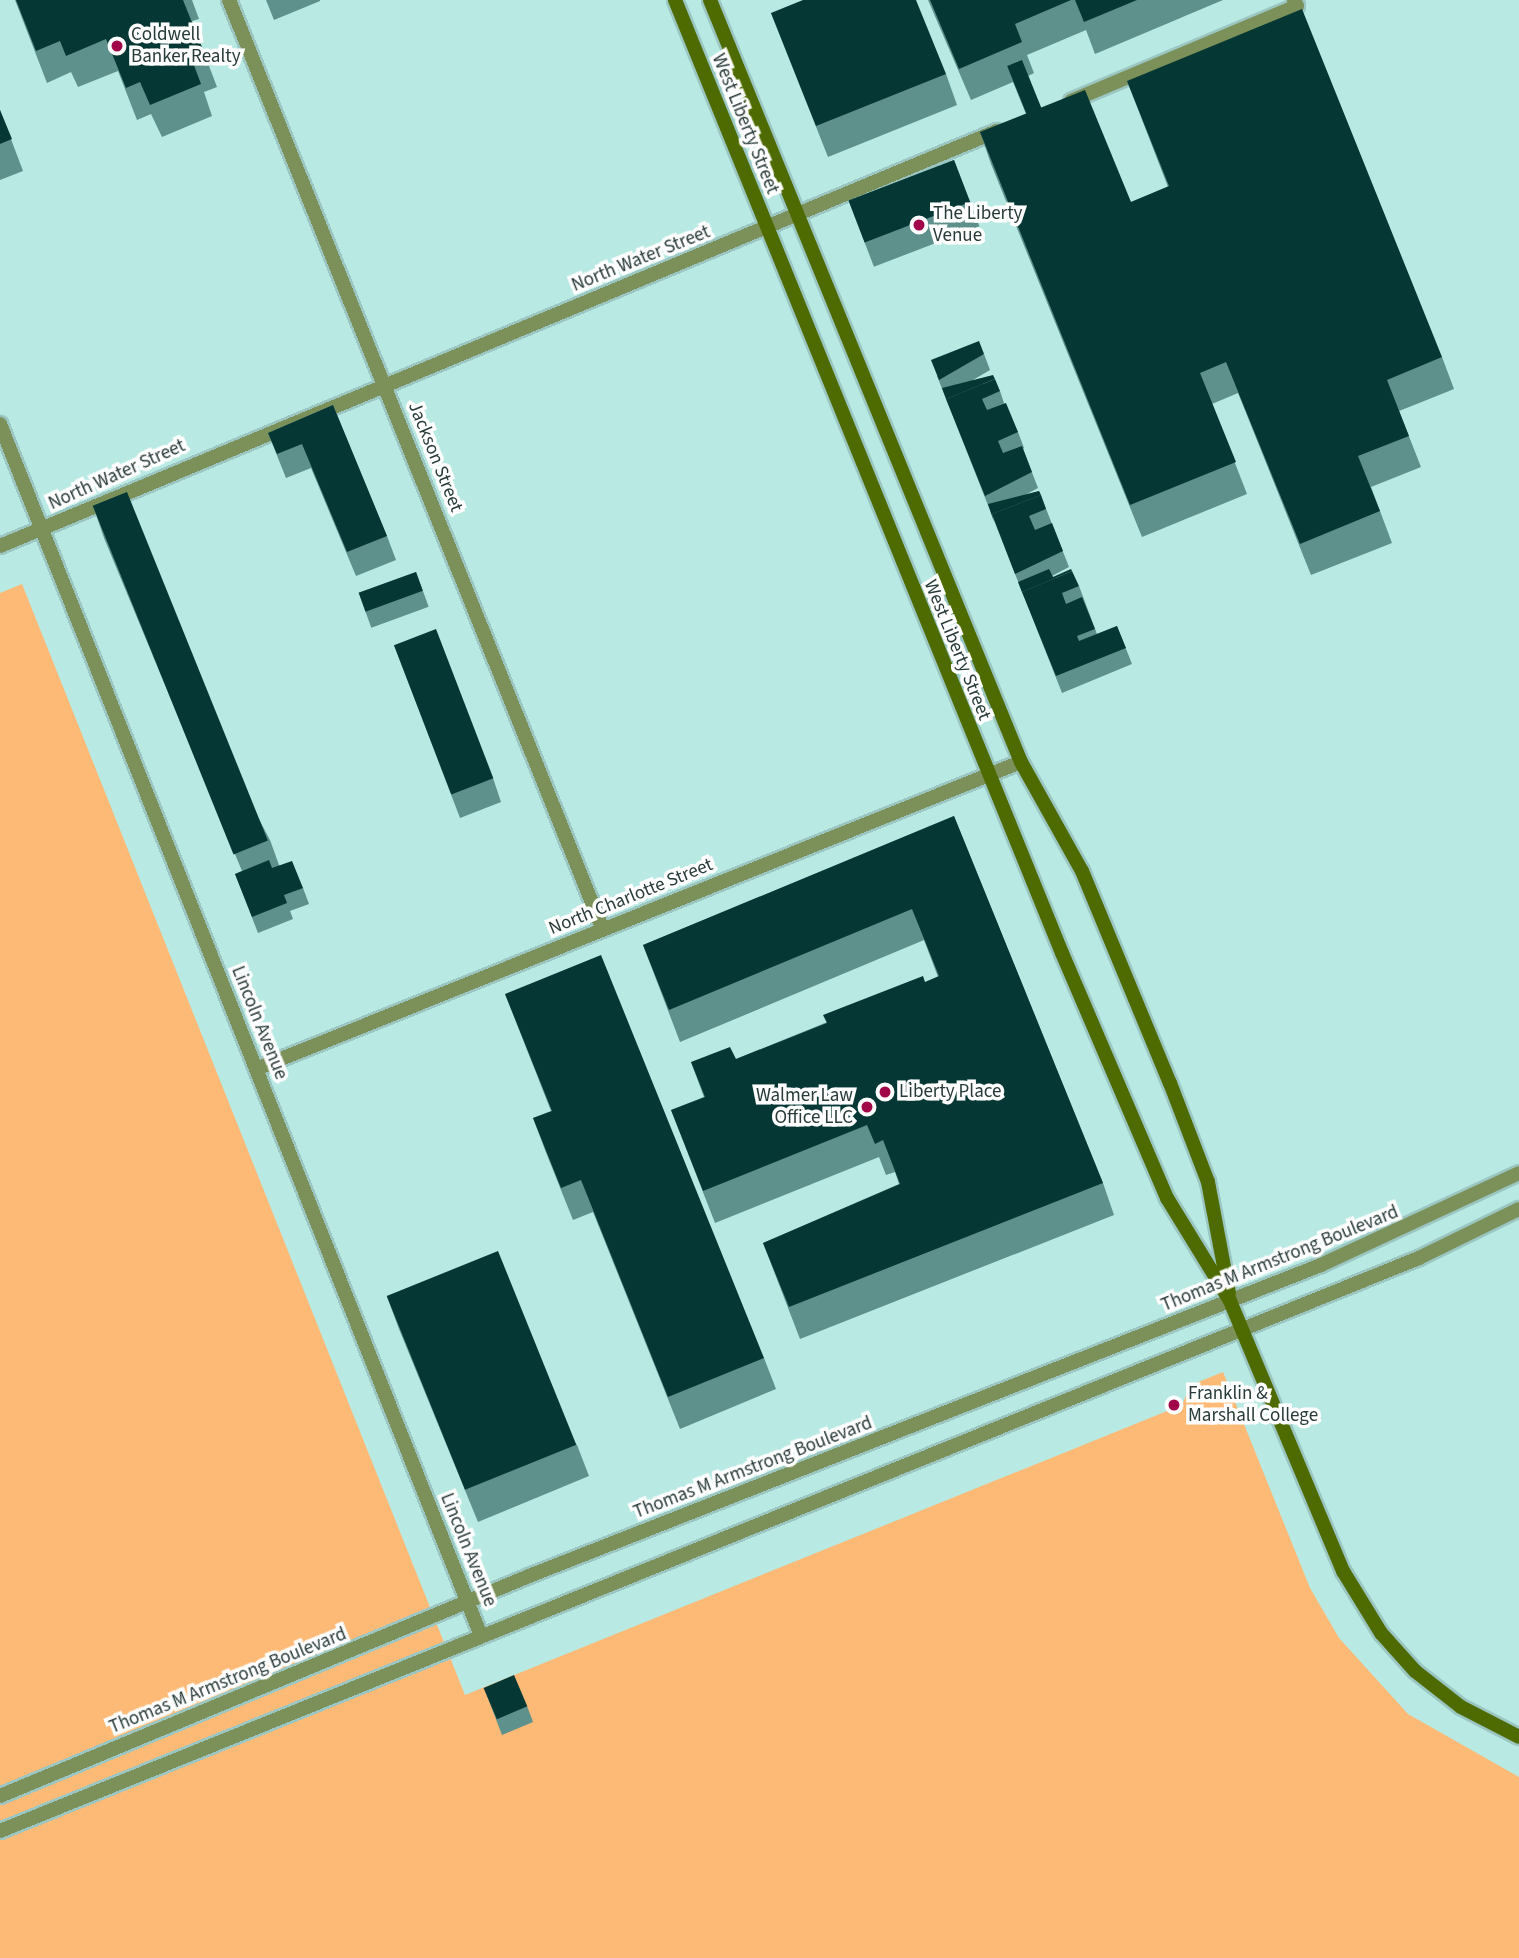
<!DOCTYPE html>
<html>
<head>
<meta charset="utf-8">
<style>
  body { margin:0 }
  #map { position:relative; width:1519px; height:1958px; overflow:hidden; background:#b8e9e3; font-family:"Source Sans 3",sans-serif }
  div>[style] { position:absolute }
  .green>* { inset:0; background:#fdba76 }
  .roads { filter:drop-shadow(2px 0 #9bc6c1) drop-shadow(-2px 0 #9bc6c1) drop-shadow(0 2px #9bc6c1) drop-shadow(0 -2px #9bc6c1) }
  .minor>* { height:14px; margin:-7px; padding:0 7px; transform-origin:7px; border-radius:7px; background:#7c915a }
  .secondary>* { height:14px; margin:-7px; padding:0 7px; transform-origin:7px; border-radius:7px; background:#4e6b01 }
  .wall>* { inset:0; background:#5e908c; transform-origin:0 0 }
  .building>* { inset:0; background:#053834; transform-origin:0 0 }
  .dots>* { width:19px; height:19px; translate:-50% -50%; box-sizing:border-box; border:4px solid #fff; border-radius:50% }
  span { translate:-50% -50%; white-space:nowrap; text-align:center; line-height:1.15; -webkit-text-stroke:7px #fff; paint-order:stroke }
  .poi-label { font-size:19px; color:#283b39 }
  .left { translate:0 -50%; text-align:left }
  .right { translate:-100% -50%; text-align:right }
  .street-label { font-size:19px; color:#283b39 }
</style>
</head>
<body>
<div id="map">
  <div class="green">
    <div style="clip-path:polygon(22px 584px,465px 1695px,1182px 1405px,1191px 1385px,1223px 1372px,1310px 1588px,1339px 1638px,1408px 1714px,1519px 1777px,1519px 1958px,0 1958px,0 593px)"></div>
  </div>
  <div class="roads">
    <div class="minor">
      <div style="left:229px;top:0;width:1002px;rotate:68.09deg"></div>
      <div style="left:1071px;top:101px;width:245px;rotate:-22.8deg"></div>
      <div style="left:1297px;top:6px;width:7px;rotate:-117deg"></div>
      <div style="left:0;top:424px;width:1304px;rotate:68.35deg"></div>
      <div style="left:0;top:546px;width:1080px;rotate:-22.6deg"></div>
      <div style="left:256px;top:1069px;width:824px;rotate:-21.87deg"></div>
      <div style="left:0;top:1796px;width:573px;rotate:-22.58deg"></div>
      <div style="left:529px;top:1576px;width:851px;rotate:-21.44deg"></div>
      <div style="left:1321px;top:1265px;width:218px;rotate:-24.9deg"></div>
      <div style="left:0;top:1831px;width:1530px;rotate:-21.99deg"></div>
      <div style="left:1419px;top:1258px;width:111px;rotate:-26.1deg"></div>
    </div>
    <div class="secondary">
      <div style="left:675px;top:0;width:1029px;rotate:67.9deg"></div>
      <div style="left:1062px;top:953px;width:267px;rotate:66.8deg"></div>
      <div style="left:1167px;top:1198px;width:121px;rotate:58.5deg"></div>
      <div style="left:1230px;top:1301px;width:293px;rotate:67.3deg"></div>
      <div style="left:1343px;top:1571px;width:73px;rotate:58.5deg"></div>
      <div style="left:1381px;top:1633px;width:51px;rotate:48.2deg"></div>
      <div style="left:1415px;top:1671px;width:58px;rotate:38deg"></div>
      <div style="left:1461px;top:1707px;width:65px;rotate:27.3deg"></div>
      <div style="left:710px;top:0;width:823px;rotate:67.8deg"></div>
      <div style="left:1021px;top:762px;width:125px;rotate:60.8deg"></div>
      <div style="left:1082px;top:871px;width:230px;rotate:67.5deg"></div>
      <div style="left:1170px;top:1083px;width:106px;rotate:69deg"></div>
      <div style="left:1208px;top:1182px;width:113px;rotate:79.3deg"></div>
    </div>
  </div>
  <div class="wall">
    <div style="clip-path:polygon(15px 0,192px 0,199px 19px,192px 21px,217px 87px,204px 92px,212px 116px,162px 137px,151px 114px,137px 120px,118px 71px,78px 87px,71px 72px,47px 83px)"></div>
    <div style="clip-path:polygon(266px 0,320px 0,320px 1px,274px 20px)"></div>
    <div style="clip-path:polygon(928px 0,1223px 0,1095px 54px,1086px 30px,1027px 55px,1034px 73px,1028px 76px,1040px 108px,1131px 202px,1168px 187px,1127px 81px,1442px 357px,1454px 389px,1399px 411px,1421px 467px,1371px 487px,1392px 543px,1311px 575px,1238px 393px,1212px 404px,1247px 494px,1142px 537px,991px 164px,980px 132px,1026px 114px,1013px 82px,971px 100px)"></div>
    <div style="clip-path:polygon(771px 13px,946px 74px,957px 105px,828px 157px)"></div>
    <div style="clip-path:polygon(0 110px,23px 171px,0 180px)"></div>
    <div style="left:954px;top:160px;width:71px;height:113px;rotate:69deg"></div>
    <div style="clip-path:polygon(984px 354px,990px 370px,973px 380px,1000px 391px,1004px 403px,1018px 432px,1024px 448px,1023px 449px,1038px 488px,1025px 495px,1039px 491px,1069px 567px,1052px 576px,1053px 577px,1079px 586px,1097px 634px,1117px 626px,1132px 664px,1062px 693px,937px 376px)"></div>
    <div style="clip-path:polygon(333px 405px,387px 536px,396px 560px,356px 576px,311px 468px,286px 478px,268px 433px)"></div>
    <div style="clip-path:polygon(93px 506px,270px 840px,279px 865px,303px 888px,309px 904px,290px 911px,293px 919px,258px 933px,235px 874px,242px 871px,104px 538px)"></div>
    <div style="left:416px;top:572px;width:37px;height:61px;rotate:70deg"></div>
    <div style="clip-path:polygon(394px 645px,493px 778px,501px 802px,460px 818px)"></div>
    <div style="clip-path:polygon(954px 816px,1103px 1183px,1114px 1215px,800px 1339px,763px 1243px,899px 1184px,895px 1172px,886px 1175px,879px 1157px,715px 1223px,671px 1110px,704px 1097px,691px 1062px,736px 1059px,938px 977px,924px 940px,680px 1042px,643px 945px)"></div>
    <div style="clip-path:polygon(505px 994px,764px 1358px,776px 1389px,680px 1429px,593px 1212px,573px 1220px,545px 1150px,533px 1118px,551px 1111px)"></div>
    <div style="clip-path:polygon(387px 1297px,577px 1445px,589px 1476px,478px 1522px,399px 1329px)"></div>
    <div style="clip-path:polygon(484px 1688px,527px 1706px,533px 1722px,502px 1735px)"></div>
  </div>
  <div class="building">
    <div style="clip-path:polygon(16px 0,183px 0,205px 55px,192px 60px,201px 84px,150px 105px,140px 82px,126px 88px,106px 39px,66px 56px,60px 41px,36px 51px)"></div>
    <div style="clip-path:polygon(803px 0,916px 0,946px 74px,816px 126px,771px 13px)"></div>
    <div style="clip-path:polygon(930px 0,1071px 0,1015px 24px,1022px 42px,959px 69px)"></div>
    <div style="clip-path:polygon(1075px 0,1137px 0,1084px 22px)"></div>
    <div style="clip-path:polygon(1302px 9px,1442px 357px,1387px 380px,1409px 436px,1358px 456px,1380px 511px,1300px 544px,1226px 362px,1200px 373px,1236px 462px,1130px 505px,980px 132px,1085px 90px,1131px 202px,1169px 186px,1127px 81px)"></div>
    <div style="left:1022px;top:60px;width:52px;height:16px;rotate:68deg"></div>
    <div style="clip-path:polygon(0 110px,12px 139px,0 144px)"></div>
    <div style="left:954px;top:160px;width:45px;height:113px;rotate:69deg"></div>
    <div style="clip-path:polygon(979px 341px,984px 354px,939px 380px,931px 360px)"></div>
    <div style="clip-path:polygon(993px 375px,995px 379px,946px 399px,949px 407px,942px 388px)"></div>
    <div style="clip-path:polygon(995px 379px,1000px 391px,982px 399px,987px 410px,1006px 403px,1018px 432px,998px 441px,1003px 453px,1022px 446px,1032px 472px,985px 496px,946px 399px)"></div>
    <div style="clip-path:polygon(333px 405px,387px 536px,347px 552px,302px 444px,277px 454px,268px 433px)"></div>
    <div style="clip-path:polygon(1039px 491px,1041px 495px,992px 514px,994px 522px,988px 504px)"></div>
    <div style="left:127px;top:492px;width:376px;height:37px;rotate:68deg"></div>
    <div style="clip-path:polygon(1041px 495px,1046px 509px,1029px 516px,1035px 530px,1052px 523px,1063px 551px,1015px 574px,992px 514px)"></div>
    <div style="clip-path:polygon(1049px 569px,1053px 577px,1071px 569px,1072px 571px,1022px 592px,1025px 600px,1018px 582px)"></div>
    <div style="clip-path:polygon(1072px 571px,1079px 586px,1062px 593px,1066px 604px,1082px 597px,1095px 629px,1077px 636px,1079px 641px,1117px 626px,1126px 648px,1056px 676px,1022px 592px)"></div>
    <div style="left:416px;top:572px;width:20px;height:61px;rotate:70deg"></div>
    <div style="left:436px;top:629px;width:160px;height:45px;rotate:69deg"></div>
    <div style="clip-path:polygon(954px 816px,1103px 1183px,789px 1307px,763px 1243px,900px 1184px,883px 1140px,875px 1144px,867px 1125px,703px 1191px,671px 1110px,705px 1097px,691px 1062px,730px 1047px,736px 1059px,827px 1023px,823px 1015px,923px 976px,925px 982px,939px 976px,912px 909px,669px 1010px,643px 945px)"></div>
    <div style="clip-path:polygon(269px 860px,272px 868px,292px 861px,303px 888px,284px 895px,287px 903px,252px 917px,235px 874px)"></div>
    <div style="clip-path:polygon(601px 955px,764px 1358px,668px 1397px,581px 1180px,561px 1188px,533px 1118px,552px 1111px,505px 994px)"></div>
    <div style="left:498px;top:1251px;width:209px;height:120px;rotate:68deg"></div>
    <div style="left:514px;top:1675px;width:34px;height:33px;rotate:67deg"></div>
  </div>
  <div class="dots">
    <div style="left:117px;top:46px;background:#a10748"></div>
    <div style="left:919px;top:225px;background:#a10748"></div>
    <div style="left:885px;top:1092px;background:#a10748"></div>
    <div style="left:867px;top:1107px;background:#a10748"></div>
    <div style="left:1174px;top:1405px;background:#a10748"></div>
  </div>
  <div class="poi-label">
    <span class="left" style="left:131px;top:46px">Coldwell<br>Banker Realty</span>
    <span class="left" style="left:933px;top:225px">The Liberty<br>Venue</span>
    <span class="left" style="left:899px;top:1092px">Liberty Place</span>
    <span class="right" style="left:853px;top:1107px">Walmer Law<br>Office LLC</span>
    <span class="left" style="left:1188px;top:1405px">Franklin &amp;<br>Marshall College</span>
  </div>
  <div class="street-label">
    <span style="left:745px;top:124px;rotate:68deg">West Liberty Street</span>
    <span style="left:641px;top:259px;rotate:-22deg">North Water Street</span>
    <span style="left:435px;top:457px;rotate:68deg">Jackson Street</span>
    <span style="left:117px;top:475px;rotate:-24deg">North Water Street</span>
    <span style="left:957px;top:650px;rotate:68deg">West Liberty Street</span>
    <span style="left:631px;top:897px;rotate:-22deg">North Charlotte Street</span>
    <span style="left:259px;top:1023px;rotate:68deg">Lincoln Avenue</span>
    <span style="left:1280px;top:1259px;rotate:-22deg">Thomas M Armstrong Boulevard</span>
    <span style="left:753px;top:1468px;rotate:-21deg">Thomas M Armstrong Boulevard</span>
    <span style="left:468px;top:1550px;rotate:68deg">Lincoln Avenue</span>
    <span style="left:228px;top:1681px;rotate:-22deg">Thomas M Armstrong Boulevard</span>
  </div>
</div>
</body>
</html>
